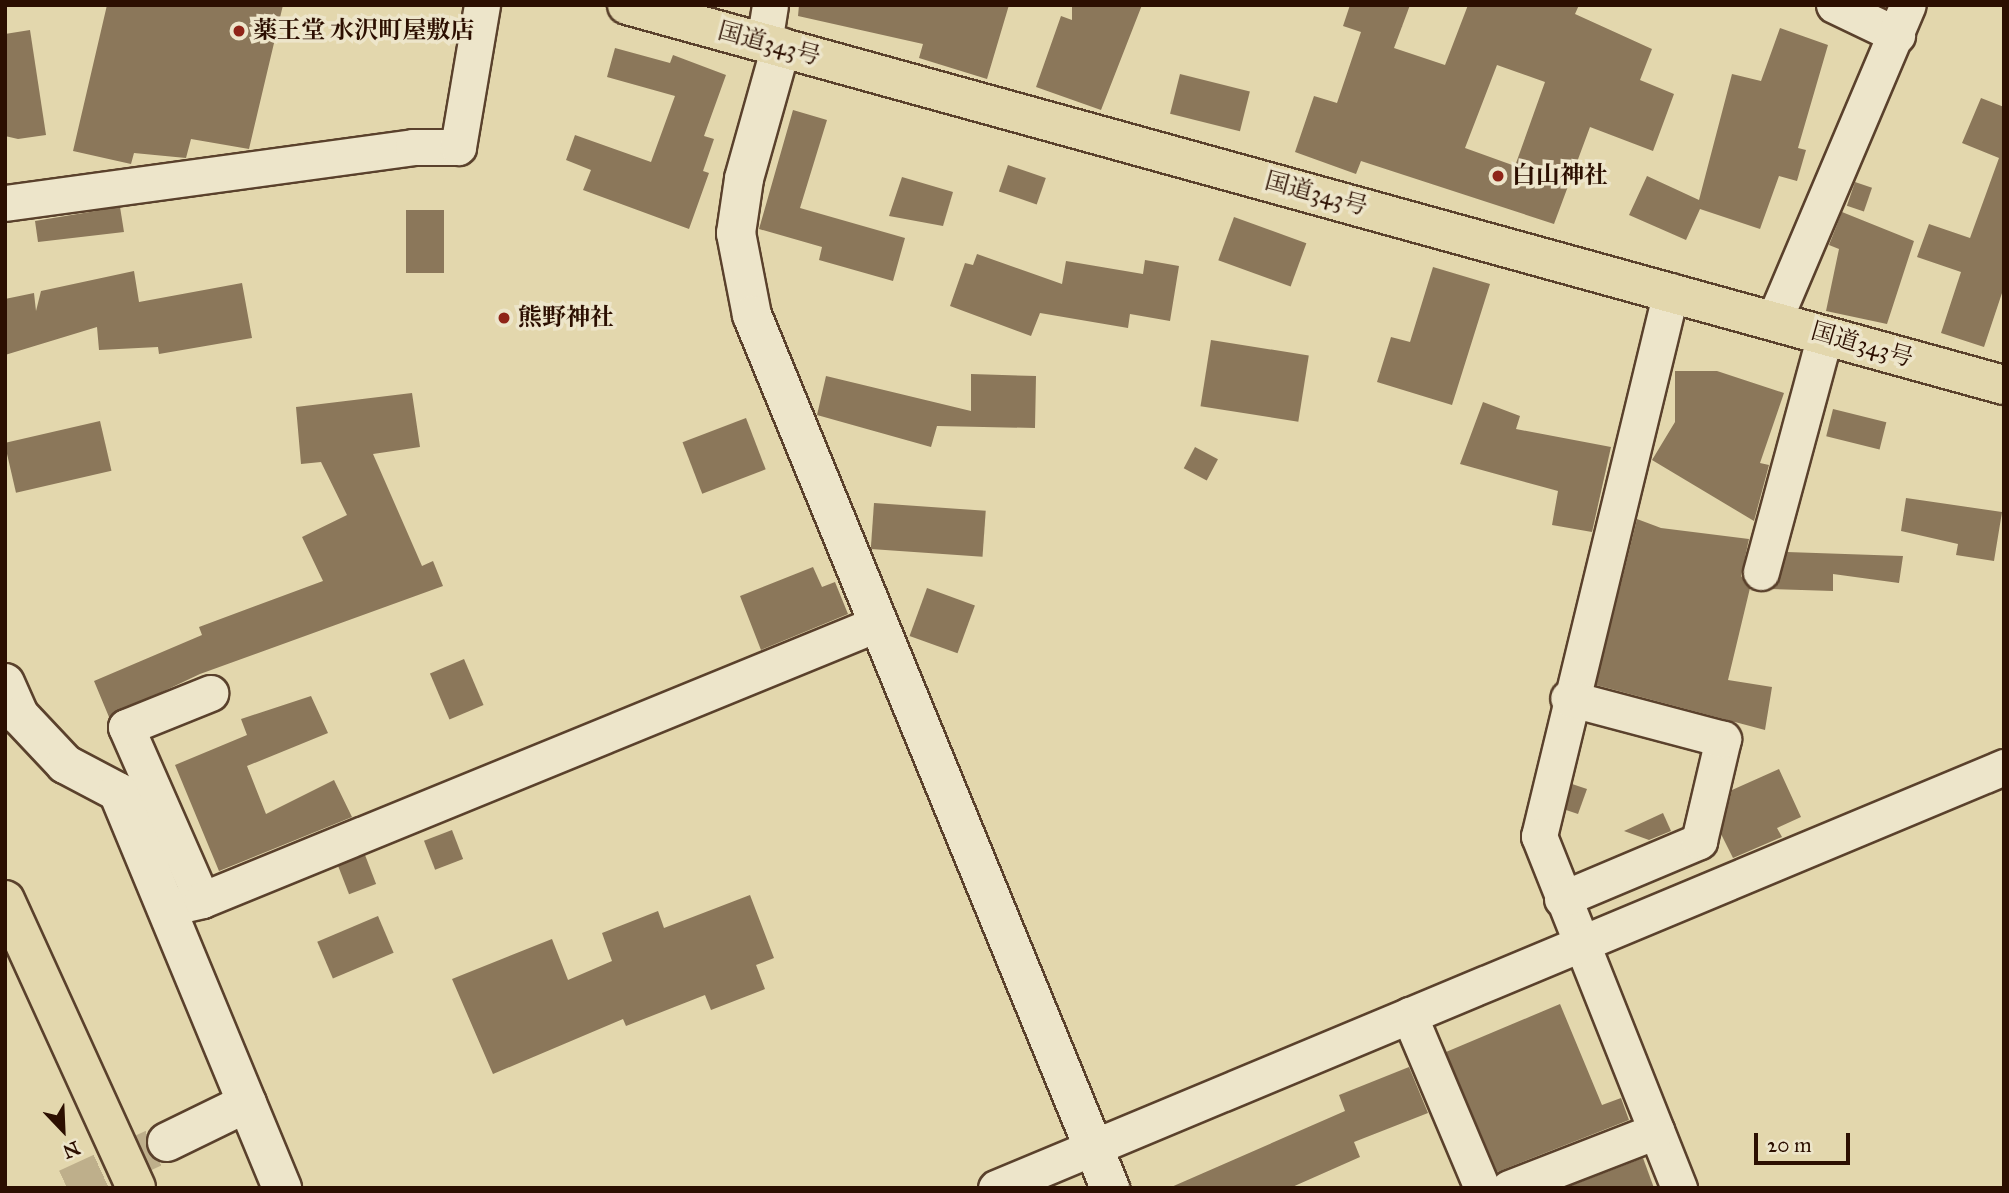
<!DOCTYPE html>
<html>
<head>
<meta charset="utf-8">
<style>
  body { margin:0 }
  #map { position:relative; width:2009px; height:1193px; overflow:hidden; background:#e3d7ad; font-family:"IM FELL Great Primer","Noto Serif JP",serif }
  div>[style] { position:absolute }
  .building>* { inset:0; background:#8b775a; transform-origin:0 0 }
  .secondary-tunnel>* { height:38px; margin-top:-19px; transform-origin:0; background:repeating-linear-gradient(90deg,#beaf8b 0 38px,transparent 0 57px) }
  .roads { filter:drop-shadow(2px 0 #5a412c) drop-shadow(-2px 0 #5a412c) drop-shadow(0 2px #5a412c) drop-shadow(0 -2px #5a412c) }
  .street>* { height:35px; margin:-17.5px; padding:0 17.5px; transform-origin:17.5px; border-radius:17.5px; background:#ede5ca }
  .secondary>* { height:38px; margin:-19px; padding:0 19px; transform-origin:19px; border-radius:19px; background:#ede5ca }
  .highway>* { height:38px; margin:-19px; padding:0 19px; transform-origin:19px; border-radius:19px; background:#e3d7ad }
  .dots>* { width:19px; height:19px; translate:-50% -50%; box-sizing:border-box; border:4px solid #ede5ca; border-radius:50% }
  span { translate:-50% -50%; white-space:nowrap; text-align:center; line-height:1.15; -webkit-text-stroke:7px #ede5ca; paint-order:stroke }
  .poi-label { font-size:24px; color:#2c0f01; font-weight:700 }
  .left { translate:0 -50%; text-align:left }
  .street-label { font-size:24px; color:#2c0f01 }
  .frame { position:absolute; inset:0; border:7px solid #2c0f01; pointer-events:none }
  .north { position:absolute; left:28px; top:1095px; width:70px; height:70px; -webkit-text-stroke:5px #ede5ca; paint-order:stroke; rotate:157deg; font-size:19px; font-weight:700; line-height:28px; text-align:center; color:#2c0f01 }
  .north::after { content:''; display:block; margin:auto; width:24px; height:32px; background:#2c0f01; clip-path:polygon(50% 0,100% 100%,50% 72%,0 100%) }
  .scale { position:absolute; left:1754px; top:1133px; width:96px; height:32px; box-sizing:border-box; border:4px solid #2c0f01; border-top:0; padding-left:9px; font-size:21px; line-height:24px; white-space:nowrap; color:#2c0f01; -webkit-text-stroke:5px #ede5ca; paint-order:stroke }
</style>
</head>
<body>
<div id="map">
  <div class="building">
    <div style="clip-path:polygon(107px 5px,283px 5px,249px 149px,191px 139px,186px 158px,134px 153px,131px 164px,73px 151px)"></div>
    <div style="clip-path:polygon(799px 5px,1009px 5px,987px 79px,919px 58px,923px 44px,798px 16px)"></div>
    <div style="clip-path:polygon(1072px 5px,1142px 5px,1101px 110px,1036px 87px,1061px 16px,1072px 20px)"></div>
    <div style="clip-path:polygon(evenodd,1350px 5px,1410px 5px,1394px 48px,1445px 65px,1468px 5px,1579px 5px,1575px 14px,1652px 49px,1640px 80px,1674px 94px,1653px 151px,1590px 127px,1554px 224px,1361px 161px,1356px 174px,1295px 152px,1314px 96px,1337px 103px,1361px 32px,1343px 26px,1350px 5px,1497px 65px,1545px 82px,1515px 166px,1465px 148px,1497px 65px)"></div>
    <div style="clip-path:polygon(1780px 28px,1828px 45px,1798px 148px,1806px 150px,1797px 181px,1779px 176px,1760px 229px,1700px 209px,1686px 240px,1629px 215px,1647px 176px,1699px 200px,1732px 74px,1761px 81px)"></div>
    <div style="clip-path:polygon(30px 30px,46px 135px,18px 139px,5px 136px,5px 34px)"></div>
    <div style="clip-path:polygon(615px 48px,670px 63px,673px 55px,726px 75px,704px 136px,714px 139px,703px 171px,709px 173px,689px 229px,583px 190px,591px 170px,566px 160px,575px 135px,651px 162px,675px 96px,607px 77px)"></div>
    <div style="left:1180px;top:74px;width:72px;height:41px;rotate:14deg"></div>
    <div style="clip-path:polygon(1981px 98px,2004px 107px,2004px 287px,1984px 347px,1941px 333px,1961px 272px,1917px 257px,1929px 224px,1970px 238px,1999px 158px,1962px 143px)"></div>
    <div style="clip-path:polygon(793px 110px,827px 120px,800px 208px,905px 238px,893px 281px,819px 260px,822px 247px,759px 229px)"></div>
    <div style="left:1008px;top:165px;width:40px;height:28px;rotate:19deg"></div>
    <div style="clip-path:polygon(902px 177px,953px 192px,943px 226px,889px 216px)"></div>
    <div style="left:1855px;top:182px;width:18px;height:25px;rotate:19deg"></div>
    <div style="clip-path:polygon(120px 207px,124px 232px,38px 242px,35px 221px)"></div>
    <div style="left:406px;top:210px;width:38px;height:63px"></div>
    <div style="clip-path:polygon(1842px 212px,1914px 241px,1887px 324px,1826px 311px,1839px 249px,1829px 245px)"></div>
    <div style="left:1234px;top:217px;width:77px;height:46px;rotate:20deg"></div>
    <div style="clip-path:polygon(977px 254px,1062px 284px,1066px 261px,1143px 274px,1145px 260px,1179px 266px,1170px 321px,1130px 314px,1128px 328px,1040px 313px,1031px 336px,950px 306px,965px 263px,973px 265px)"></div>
    <div style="clip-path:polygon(1433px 267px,1490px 284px,1452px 405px,1377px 382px,1391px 337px,1410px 342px)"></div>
    <div style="clip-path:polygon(134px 271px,139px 302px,242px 283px,252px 338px,159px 354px,158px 347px,99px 350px,97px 327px,5px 355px,5px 299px,34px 293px,36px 311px,41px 291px)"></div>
    <div style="left:1211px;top:340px;width:99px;height:67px;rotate:9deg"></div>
    <div style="clip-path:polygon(1675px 371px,1717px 371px,1784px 393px,1760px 463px,1769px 465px,1754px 521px,1652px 460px,1675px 422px)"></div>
    <div style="clip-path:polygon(971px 374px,1036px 376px,1035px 428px,937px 426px,931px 447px,817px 415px,826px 376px,971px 411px)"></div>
    <div style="clip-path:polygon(412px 393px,420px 447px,373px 454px,422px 566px,433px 561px,443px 586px,200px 674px,109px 717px,94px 681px,202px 635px,199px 627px,323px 581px,302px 537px,347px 515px,321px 462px,301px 464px,296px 407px)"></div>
    <div style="clip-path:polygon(1483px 402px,1520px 416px,1516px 429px,1611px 447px,1592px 532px,1552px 525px,1558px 491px,1460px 464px)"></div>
    <div style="left:1833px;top:409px;width:55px;height:28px;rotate:14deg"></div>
    <div style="left:746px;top:418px;width:55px;height:68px;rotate:69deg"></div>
    <div style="left:100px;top:421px;width:51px;height:98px;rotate:77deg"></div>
    <div style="left:1195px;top:447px;width:26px;height:24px;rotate:28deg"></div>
    <div style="clip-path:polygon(1906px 498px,2002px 512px,1994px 561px,1956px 555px,1958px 544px,1901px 531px)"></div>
    <div style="left:874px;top:503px;width:112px;height:46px;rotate:4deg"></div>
    <div style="clip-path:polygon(1637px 519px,1661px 528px,1749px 539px,1741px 576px,1750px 588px,1728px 680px,1772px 687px,1765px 730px,1596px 685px)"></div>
    <div style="clip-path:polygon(1787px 552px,1903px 556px,1899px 583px,1833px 574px,1833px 591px,1771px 589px)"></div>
    <div style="clip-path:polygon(813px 567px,822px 587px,835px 582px,848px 614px,761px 650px,740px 596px)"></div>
    <div style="left:927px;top:588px;width:51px;height:51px;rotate:20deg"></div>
    <div style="left:464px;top:659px;width:50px;height:37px;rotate:67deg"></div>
    <div style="clip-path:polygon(311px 696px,328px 733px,247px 766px,266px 814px,334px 780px,352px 817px,219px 871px,175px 765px,247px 735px,241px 719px)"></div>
    <div style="clip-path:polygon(1779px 769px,1801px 817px,1777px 828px,1782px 837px,1733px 858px,1721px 834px,1732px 790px)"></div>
    <div style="clip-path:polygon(1572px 784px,1587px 789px,1578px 814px,1566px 810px)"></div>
    <div style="clip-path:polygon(1663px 813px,1671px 831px,1649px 840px,1624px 831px)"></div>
    <div style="left:452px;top:830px;width:31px;height:30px;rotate:69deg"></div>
    <div style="left:365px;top:855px;width:31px;height:29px;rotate:69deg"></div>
    <div style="clip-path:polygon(750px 895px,774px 958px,756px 965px,765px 989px,711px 1010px,705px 995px,626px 1026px,623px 1019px,493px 1074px,452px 979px,552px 939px,568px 980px,612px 961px,602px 933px,658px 911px,664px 928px)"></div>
    <div style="left:378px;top:916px;width:40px;height:66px;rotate:67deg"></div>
    <div style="clip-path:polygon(1560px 1004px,1602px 1105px,1621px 1098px,1629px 1120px,1497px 1172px,1446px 1052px)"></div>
    <div style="clip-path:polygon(1409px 1067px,1428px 1113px,1354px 1142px,1360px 1157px,1290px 1188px,1169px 1188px,1345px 1111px,1339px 1095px)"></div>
    <div style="clip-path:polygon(1643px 1158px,1654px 1188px,1565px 1188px)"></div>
  </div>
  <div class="secondary-tunnel">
    <div style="left:67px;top:1188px;width:110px;rotate:-24.7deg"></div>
  </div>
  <div class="roads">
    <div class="street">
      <div style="left:1834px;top:5px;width:70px;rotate:25.5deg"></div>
      <div style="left:764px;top:43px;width:38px;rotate:-81deg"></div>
      <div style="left:5px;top:203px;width:412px;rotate:-7.8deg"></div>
      <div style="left:413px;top:147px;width:45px"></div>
      <div style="left:458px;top:147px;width:144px;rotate:-80.4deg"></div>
      <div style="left:1671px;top:291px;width:561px;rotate:103.61deg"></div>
      <div style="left:1539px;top:836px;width:379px;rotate:68.3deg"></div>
      <div style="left:1774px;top:320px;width:342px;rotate:-67deg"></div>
      <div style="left:1761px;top:572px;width:245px;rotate:-74.9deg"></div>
      <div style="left:1562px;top:899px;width:149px;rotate:-22.9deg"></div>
      <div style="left:1699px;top:841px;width:105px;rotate:-76.8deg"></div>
      <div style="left:1723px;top:739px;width:160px;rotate:-165.2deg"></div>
      <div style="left:202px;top:900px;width:189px;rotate:-113.7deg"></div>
      <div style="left:126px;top:727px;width:91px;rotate:-22deg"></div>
      <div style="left:168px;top:908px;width:35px;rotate:-13deg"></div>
      <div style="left:202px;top:900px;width:731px;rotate:-22.25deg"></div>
      <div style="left:1409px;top:1015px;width:188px;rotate:67.1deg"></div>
      <div style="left:996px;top:1188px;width:1092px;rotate:-22.67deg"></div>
      <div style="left:1509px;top:1188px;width:158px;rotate:-21.2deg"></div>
    </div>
    <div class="secondary">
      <div style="left:781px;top:47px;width:137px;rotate:105.7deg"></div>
      <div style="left:744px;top:179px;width:55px;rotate:98.4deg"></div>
      <div style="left:736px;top:233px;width:84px;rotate:79deg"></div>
      <div style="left:752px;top:315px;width:944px;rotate:67.7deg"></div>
      <div style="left:5px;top:683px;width:36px;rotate:66deg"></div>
      <div style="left:20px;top:716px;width:66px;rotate:46.8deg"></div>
      <div style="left:65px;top:764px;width:60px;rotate:27.8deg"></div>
      <div style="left:118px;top:792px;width:429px;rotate:67.5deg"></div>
      <div style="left:167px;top:1142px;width:89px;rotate:-26deg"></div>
    </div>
    <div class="highway">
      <div style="left:627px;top:5px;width:1428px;rotate:15.43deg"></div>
      <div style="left:5px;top:900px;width:316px;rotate:65.5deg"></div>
    </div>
  </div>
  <div class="dots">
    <div style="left:239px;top:31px;background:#8f2418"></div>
    <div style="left:1498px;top:176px;background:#8f2418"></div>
    <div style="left:504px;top:318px;background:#8f2418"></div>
  </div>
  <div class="poi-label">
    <span class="left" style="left:253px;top:31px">薬王堂 水沢町屋敷店</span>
    <span class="left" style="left:1512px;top:176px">白山神社</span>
    <span class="left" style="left:518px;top:318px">熊野神社</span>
  </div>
  <div class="street-label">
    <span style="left:769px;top:44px;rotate:15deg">国道343号</span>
    <span style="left:1316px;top:194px;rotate:15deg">国道343号</span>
    <span style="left:1862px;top:345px;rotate:16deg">国道343号</span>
  </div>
  <div class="frame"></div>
  <div class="north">N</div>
  <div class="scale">20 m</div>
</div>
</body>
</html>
